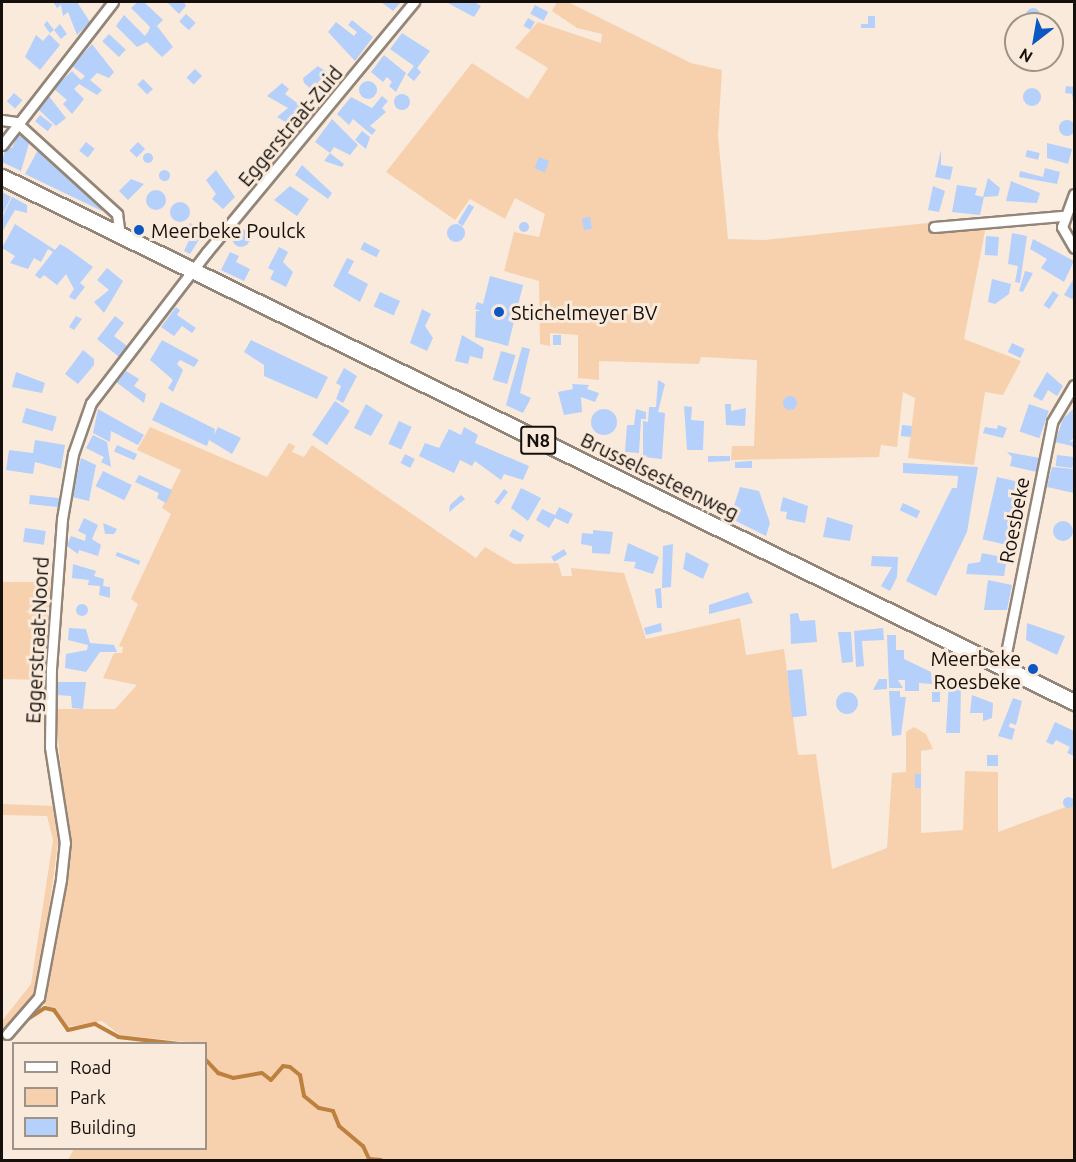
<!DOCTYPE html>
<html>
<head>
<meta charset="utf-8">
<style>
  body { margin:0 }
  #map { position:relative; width:1076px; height:1162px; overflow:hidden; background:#faeadb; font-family:Ubuntu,sans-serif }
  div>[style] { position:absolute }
  .green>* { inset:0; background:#f7d1ae }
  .stream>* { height:4px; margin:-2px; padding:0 2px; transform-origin:2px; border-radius:2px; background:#bd803f }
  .building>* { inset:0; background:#b5d0fa; transform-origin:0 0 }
  .round { border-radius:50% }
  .roads { filter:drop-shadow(2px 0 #938577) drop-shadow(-2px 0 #938577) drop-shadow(0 2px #938577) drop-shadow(0 -2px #938577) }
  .minor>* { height:9px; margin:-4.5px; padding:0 4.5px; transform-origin:4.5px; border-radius:4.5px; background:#fff }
  .primary>* { height:15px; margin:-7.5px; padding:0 7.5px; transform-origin:7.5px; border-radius:7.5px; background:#fff }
  .dots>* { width:16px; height:16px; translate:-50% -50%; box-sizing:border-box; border:3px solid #faeadb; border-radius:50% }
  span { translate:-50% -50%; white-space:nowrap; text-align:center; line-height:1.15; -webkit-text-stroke:6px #faeadb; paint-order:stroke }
  .shield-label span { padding:2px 4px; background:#faeadb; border:2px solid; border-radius:4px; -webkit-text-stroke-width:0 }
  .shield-label { font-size:18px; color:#15100b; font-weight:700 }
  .street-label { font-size:20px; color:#15100b }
  .poi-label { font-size:20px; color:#15100b }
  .left { translate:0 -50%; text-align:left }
  .right { translate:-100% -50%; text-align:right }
  .frame { position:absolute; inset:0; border:3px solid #15100b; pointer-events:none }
  .legend { position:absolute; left:12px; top:1042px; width:195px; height:108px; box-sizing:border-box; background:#faeadb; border:2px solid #9e9388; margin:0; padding:8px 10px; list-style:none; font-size:18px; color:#15100b }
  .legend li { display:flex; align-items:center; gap:12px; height:30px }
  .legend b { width:30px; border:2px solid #9e9388 }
  .north { position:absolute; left:1004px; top:12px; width:60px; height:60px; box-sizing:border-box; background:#faeadb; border:2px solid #9e9388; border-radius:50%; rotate:211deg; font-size:16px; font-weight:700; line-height:24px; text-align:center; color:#15100b }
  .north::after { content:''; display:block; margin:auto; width:21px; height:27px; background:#0d57c2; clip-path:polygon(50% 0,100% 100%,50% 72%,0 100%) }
</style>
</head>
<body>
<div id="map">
  <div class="green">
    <div style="clip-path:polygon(557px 2px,568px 2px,691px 63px,722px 70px,718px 136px,728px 239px,764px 240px,927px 223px,932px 229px,986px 226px,964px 339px,1021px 361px,1003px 395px,985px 392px,974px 465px,908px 458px,915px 398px,903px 392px,897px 447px,881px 445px,879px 457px,731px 460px,732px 446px,754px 446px,757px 360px,701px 357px,699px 364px,599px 361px,599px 380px,578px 378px,578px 335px,550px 333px,550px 346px,540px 344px,539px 281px,504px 271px,514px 232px,539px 237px,545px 214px,515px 198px,505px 219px,470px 199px,455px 220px,386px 172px,472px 63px,528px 99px,548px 68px,515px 48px,538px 22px,601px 43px,602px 34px,577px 28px,552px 11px)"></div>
    <div style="clip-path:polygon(150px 427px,267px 477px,289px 443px,295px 446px,292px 452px,304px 457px,312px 445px,476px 558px,485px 547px,514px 564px,558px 563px,562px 576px,572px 576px,571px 568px,624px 573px,646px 639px,740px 618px,746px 655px,784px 649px,798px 755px,816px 754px,832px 869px,887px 848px,892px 773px,906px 772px,906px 732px,914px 727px,926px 734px,933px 749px,921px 751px,921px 833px,963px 830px,965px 771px,998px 772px,998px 832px,1074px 804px,1074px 1160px,68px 1160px,74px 1149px,206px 1148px,206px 1044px,120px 1035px,102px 1021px,67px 1027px,57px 1010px,43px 1004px,69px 850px,55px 709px,115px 709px,137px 685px,103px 678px,114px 653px,122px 653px,123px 647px,119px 646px,138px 604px,131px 599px,171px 514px,162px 508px,181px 470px,137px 450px)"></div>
    <div style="clip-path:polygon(2px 582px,51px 582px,43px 680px,2px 679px)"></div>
    <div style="clip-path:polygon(2px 804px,54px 806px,59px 836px,38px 990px,2px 1030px,2px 1021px,31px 984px,53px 840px,47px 816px,2px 815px)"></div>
  </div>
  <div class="stream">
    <div style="left:17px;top:1026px;width:33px;rotate:-33deg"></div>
    <div style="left:45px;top:1008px;width:9px;rotate:13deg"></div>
    <div style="left:54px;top:1010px;width:24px;rotate:55deg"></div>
    <div style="left:68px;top:1030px;width:28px;rotate:-13deg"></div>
    <div style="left:95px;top:1024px;width:26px;rotate:29deg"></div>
    <div style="left:118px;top:1037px;width:62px;rotate:6.4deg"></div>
    <div style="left:206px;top:1060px;width:18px;rotate:47deg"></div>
    <div style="left:218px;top:1073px;width:16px;rotate:18deg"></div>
    <div style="left:233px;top:1078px;width:29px;rotate:-10deg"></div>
    <div style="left:262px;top:1073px;width:11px;rotate:38deg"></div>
    <div style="left:271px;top:1080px;width:18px;rotate:-49deg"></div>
    <div style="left:283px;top:1066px;width:7px;rotate:8deg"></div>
    <div style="left:290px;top:1067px;width:13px;rotate:39deg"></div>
    <div style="left:300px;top:1075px;width:21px;rotate:79deg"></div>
    <div style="left:304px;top:1096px;width:19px;rotate:39deg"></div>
    <div style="left:319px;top:1108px;width:14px;rotate:12deg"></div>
    <div style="left:333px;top:1111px;width:16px;rotate:68deg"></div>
    <div style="left:339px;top:1126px;width:31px;rotate:40deg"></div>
    <div style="left:363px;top:1146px;width:14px;rotate:65deg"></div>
    <div style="left:369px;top:1159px;width:12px;rotate:5deg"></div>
  </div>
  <div class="building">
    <div style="clip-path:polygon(53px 2px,77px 2px,90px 22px,77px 35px,68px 12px,63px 16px,61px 5px,57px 8px)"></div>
    <div style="clip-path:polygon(138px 2px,144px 2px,163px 20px,157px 26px,173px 47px,162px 57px,147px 42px,137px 47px,116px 26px,124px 15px,145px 36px,148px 32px,150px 27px,131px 8px)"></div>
    <div style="clip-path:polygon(167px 2px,184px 2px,186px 6px,179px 14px)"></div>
    <div style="clip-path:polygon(381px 2px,401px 2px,393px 11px)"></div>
    <div style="clip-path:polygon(446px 2px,474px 2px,481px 6px,474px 17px)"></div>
    <div style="left:535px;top:5px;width:15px;height:10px;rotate:28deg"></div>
    <div class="round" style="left:1026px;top:8px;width:14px;height:14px"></div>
    <div style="left:186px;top:14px;width:13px;height:10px;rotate:42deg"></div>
    <div style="clip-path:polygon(868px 16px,875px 16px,875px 28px,861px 28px,861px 24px,868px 24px)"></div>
    <div style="left:528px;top:18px;width:8px;height:9px;rotate:30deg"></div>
    <div style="clip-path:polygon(352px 20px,373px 37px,355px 61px,328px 32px,336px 22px,354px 36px,357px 32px,348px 25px)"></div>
    <div style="clip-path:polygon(47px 21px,54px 30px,60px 24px,67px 34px,61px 39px,54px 30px,50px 33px,44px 25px)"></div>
    <div style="clip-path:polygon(402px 33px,430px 51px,417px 68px,421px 72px,414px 81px,407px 75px,414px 66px,390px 49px)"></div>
    <div style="clip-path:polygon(49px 34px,60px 45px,40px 70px,25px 57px,36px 35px,43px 41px)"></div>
    <div style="left:109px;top:34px;width:23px;height:10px;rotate:43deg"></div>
    <div style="clip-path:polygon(92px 44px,114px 72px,109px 78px,97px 73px,90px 80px,102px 90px,97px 95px,79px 84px,74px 89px,84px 99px,72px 114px,63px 104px,67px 100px,53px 88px,72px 71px,81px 80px,85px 76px,72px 66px)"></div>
    <div style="clip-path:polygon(384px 55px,406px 73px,396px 92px,389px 86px,392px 82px,387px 77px,383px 82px,371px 72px)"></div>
    <div style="clip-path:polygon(318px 66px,339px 81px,324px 100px,304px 83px,303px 78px)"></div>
    <div style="left:195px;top:69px;width:10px;height:12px;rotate:45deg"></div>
    <div style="left:143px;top:79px;width:14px;height:8px;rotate:45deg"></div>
    <div class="round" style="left:359px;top:81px;width:18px;height:18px"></div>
    <div style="clip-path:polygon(282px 83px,289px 89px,285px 94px,312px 114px,299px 130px,277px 117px,288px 108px,267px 96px)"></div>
    <div style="clip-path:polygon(1066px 86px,1074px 87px,1074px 108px,1072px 94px,1065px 93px)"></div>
    <div class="round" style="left:1023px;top:88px;width:18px;height:18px"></div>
    <div style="left:14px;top:93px;width:11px;height:11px;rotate:41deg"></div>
    <div class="round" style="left:394px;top:94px;width:16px;height:16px"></div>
    <div style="clip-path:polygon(48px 95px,66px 118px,56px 126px,37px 108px)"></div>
    <div style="clip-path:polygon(382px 96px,388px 101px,382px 108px,386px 112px,370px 126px,376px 130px,372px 135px,353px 119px,349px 125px,337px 114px,351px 97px,372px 108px)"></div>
    <div style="left:40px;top:115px;width:16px;height:8px;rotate:38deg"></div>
    <div style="clip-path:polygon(332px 119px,358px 145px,350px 155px,334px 147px,330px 153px,315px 142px)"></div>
    <div class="round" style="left:1059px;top:120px;width:16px;height:16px"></div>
    <div style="clip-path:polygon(16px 129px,30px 140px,21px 171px,2px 162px,6px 145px,12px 148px,16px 139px,12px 136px)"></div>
    <div style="clip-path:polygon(362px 131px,370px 137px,366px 149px,355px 140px)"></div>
    <div style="left:86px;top:142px;width:11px;height:11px;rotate:38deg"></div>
    <div style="left:138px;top:142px;width:10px;height:12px;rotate:45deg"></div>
    <div style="clip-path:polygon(1047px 143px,1072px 149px,1068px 164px,1047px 158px)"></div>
    <div style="clip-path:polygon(39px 148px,105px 206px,102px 211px,25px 174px)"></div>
    <div style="clip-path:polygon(941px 150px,941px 165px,953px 167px,950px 180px,935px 177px)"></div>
    <div style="left:1027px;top:150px;width:13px;height:7px;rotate:13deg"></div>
    <div class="round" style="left:143px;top:153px;width:10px;height:10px"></div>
    <div style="clip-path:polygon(330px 153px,344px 164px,342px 167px,324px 161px)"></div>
    <div style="left:539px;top:157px;width:11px;height:12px;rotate:22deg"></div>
    <div style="clip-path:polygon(302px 165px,332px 193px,328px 199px,295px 175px)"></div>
    <div style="clip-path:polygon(1045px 168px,1060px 172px,1057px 184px,1019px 177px,1020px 171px,1043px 177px)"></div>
    <div class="round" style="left:158.5px;top:169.5px;width:11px;height:11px"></div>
    <div style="clip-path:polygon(216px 170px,235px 197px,223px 209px,212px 199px,216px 194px,206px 180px)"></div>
    <div style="clip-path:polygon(988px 178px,1000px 188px,998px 196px,984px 197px,980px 215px,952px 212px,957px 185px,977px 188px,975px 195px,983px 197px)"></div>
    <div style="clip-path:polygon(131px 179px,144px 184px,128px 200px,119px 191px)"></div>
    <div style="clip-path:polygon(1011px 181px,1040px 193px,1037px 203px,1006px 201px)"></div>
    <div style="clip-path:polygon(290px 186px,309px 199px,297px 216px,274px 200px)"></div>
    <div style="clip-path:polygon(933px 186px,945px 191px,939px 212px,928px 210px)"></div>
    <div class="round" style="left:146px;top:190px;width:20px;height:20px"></div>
    <div style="clip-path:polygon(2px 192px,11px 197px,2px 216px)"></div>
    <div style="clip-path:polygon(12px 197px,27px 205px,27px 213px,15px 210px,2px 232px,2px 218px)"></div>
    <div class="round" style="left:170px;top:202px;width:20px;height:20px"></div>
    <div style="left:469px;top:204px;width:6px;height:22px;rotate:31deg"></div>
    <div style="left:590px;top:217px;width:12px;height:8px;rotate:81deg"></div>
    <div class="round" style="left:519px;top:222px;width:10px;height:10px"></div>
    <div style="clip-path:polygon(190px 223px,205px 230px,190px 254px,184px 251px,191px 236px,185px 233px)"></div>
    <div style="clip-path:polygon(15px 224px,55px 250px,60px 244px,67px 248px,93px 267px,80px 283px,85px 287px,75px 300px,69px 297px,74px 289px,66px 274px,57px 285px,44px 275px,40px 279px,35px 275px,53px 252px,48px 249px,41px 262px,34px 258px,28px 269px,10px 263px,15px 256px,2px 248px)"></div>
    <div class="round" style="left:447px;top:224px;width:18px;height:18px"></div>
    <div class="round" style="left:232px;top:229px;width:18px;height:18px"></div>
    <div style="clip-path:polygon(1012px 233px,1027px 236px,1020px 283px,1015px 282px,1018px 266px,1008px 264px)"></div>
    <div style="left:986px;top:236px;width:13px;height:19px;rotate:4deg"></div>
    <div style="clip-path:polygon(1033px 239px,1074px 261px,1064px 282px,1041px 268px,1047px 259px,1030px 249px)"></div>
    <div style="left:364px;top:242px;width:18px;height:8px;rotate:27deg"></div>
    <div style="clip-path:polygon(279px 247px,288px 252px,283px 262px,293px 272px,286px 287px,270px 279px,274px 271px,268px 268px)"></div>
    <div style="clip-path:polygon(230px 252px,239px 256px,236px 262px,250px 269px,244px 281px,221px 270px)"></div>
    <div style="clip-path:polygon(347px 258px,354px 261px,348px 273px,368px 284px,360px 302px,333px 286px)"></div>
    <div style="clip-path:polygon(107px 268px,123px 281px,104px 313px,94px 302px,109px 290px,97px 280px)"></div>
    <div style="clip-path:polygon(1025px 271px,1033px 273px,1023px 292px,1019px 291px)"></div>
    <div style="clip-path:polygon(490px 276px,523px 285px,508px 346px,475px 337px,476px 311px,481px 311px,475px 309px,477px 302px,483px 304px)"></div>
    <div style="clip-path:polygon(1074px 278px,1074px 300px,1064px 295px)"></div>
    <div style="clip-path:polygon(992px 279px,1011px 284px,1009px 294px,995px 304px,988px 302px)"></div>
    <div style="left:1053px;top:291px;width:7px;height:17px;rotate:34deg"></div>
    <div style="left:380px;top:292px;width:22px;height:16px;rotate:24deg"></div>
    <div style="clip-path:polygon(176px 307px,180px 310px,177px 315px,196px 328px,192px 333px,182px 326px,174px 336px,161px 327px)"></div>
    <div style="clip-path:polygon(422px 309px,431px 314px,425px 326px,433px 338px,427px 351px,410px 343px)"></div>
    <div style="clip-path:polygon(76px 316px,82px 319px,74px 330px,69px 327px)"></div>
    <div style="clip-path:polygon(115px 316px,124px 323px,114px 336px,127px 346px,119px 357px,97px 339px)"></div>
    <div style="clip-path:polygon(462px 335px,484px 348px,482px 359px,470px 356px,468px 364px,455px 361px)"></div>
    <div style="left:553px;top:335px;width:8px;height:10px"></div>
    <div style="clip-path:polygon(162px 340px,199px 360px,194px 367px,180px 360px,177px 364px,183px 370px,173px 392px,168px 388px,173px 380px,150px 360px)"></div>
    <div style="clip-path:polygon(251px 340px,328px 377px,317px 399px,264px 376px,264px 365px,244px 352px)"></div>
    <div style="left:1012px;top:343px;width:14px;height:10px;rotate:25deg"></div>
    <div style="clip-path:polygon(522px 347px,530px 349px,520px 393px,531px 398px,523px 413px,506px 405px)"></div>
    <div style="clip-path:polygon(83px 350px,94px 359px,94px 365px,78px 384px,65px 374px)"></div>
    <div style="left:501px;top:351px;width:15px;height:30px;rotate:16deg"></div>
    <div style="clip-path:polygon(344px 368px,357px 376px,343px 403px,336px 399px,341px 386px,336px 383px)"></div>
    <div style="clip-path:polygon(126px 371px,139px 379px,134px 386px,146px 394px,144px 403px,116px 382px)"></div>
    <div style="clip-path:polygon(16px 372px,45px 383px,42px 393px,12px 387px)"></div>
    <div style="clip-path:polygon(1047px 372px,1063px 386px,1057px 396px,1048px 390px,1042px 401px,1033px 396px)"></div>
    <div style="clip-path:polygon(658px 380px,665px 384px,658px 412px,665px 413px,662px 459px,643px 457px,643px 421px,648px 422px,649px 407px,656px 407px)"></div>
    <div style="clip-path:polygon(572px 384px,589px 385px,587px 389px,599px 393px,595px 402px,581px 397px,582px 412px,564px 415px,558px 392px,573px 389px)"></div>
    <div class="round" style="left:783px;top:396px;width:14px;height:14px"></div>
    <div style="left:335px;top:401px;width:18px;height:41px;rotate:34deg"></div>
    <div style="clip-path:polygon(161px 402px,215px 429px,214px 435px,218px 427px,241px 438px,232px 454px,209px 440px,207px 446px,198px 442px,152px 420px)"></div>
    <div style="clip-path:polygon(366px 404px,383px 415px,371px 436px,354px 428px)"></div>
    <div style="clip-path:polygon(725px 404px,731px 404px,731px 411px,746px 408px,745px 426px,726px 425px)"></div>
    <div style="left:1029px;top:404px;width:21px;height:29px;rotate:19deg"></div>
    <div style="clip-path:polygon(684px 406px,692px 407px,691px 420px,704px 421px,703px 450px,687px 450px)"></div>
    <div style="left:26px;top:408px;width:32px;height:15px;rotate:16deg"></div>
    <div style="clip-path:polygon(1074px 408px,1074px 438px,1069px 442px,1074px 441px,1074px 452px,1072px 446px,1055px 442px,1063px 419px)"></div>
    <div style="clip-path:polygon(98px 409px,144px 435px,138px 445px,111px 431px,110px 442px,93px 433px)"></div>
    <div style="clip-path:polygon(636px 409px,646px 412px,646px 419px,641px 419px,639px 453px,625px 452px,627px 425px,634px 425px)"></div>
    <div class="round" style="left:591px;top:409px;width:26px;height:26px"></div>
    <div style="left:399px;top:421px;width:14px;height:25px;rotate:25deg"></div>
    <div style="left:902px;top:425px;width:10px;height:11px;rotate:6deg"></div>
    <div style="clip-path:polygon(998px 425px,1007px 428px,1003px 438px,983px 433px,985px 427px,997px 429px)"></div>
    <div style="clip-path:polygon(464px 427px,478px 435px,475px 443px,529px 466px,523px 480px,504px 474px,501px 480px,475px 461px,472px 466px,460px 460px,454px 473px,419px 456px,425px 443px,439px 448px,449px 429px,461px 435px)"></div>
    <div style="clip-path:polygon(93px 435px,107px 442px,111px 467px,101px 462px,104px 457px,86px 448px)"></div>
    <div style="clip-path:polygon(35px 440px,65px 445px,61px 469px,35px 462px,33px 474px,6px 470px,9px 450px,33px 453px)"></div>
    <div style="left:117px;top:445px;width:22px;height:7px;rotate:24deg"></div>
    <div style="clip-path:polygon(1007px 452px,1040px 458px,1037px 472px,1010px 466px,1012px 457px)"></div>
    <div style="left:405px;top:454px;width:11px;height:10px;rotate:27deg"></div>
    <div style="left:1057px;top:455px;width:17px;height:11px;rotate:7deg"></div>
    <div style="clip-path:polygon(708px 456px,730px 456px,730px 461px,708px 462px)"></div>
    <div style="clip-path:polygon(81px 458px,96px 465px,89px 501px,72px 497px)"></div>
    <div style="clip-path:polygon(752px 461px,752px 468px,735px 468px,735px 462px)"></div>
    <div style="clip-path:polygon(903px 463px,978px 467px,967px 532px,936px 596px,906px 581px,952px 488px,957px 488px,958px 476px,903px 473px)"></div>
    <div style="clip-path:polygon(1052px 467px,1074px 469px,1074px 493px,1047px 487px)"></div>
    <div style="left:103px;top:471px;width:32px;height:17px;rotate:26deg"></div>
    <div style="clip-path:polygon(139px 475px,172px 490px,166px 503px,157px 498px,159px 493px,135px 482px)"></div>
    <div style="left:997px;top:477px;width:27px;height:64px;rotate:13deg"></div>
    <div style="clip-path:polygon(740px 487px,759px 491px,770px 523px,766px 536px,730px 518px)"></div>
    <div style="clip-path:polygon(521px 488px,541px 498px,528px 521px,511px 508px)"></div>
    <div style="left:504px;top:489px;width:5px;height:16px;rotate:37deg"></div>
    <div style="left:30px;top:495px;width:31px;height:9px;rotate:6deg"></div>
    <div style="clip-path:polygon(461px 495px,465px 499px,449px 512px,450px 505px)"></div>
    <div style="clip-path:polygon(783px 497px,808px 506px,805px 523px,786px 519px,787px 512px,780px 511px)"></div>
    <div style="left:903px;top:503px;width:19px;height:8px;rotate:25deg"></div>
    <div style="clip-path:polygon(559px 507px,573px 514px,568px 524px,555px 518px,549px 528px,536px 520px,542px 509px,555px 515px)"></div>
    <div style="clip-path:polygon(827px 517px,853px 525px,850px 541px,823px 537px)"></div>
    <div style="clip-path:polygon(84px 518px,98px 525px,92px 539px,101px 545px,98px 556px,79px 550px,78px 554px,67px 546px,71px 536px,85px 541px,86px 535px,78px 531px)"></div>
    <div class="round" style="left:1053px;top:521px;width:20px;height:20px"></div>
    <div style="clip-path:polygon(103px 523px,117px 529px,114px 534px,105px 534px)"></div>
    <div style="left:25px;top:528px;width:21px;height:14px;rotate:8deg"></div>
    <div style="left:513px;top:529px;width:13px;height:8px;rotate:29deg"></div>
    <div style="clip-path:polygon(593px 530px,613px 532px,610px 554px,592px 553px,592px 546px,581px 544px,582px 533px,593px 534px)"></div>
    <div style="clip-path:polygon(628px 543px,659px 557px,653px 574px,634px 568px,636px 562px,624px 561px)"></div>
    <div style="clip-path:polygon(673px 544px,671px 587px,662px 588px,663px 546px)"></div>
    <div style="left:564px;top:549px;width:6px;height:15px;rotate:59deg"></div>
    <div style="left:117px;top:552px;width:25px;height:4px;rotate:21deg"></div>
    <div style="clip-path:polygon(686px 552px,709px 564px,703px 579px,683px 569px)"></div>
    <div style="clip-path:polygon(982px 553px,1007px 558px,1004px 576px,966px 574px,968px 564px,980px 562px)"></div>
    <div style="clip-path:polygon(872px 556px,898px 557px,897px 577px,890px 591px,881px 586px,892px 567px,871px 566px)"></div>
    <div style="clip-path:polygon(73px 564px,96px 571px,94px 576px,104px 579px,103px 586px,110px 587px,110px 598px,99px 595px,100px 586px,88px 585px,89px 580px,72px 578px)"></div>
    <div style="clip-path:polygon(988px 580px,1012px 585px,1007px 610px,984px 610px)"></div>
    <div style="clip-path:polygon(661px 588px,662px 608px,657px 608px,655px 589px)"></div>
    <div style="clip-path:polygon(748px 592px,753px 603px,709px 614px,709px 605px)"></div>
    <div class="round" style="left:76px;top:604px;width:12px;height:12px"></div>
    <div style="clip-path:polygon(798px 613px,800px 621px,815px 620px,817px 642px,791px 644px,790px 614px)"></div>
    <div style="clip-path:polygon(661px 623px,662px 631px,646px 635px,644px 628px)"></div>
    <div style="clip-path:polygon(1027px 623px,1065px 636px,1057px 655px,1026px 640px)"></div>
    <div style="clip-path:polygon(69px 628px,86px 629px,90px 643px,114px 645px,117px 652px,100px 652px,86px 672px,65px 668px,66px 654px,87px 650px,88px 645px,68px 640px)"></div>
    <div style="clip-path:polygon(883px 628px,884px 640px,862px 641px,864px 666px,856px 667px,854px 631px)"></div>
    <div style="clip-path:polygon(838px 632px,851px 632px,853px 662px,842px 663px)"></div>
    <div style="clip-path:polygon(887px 635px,896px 635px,896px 650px,904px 650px,904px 659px,931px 672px,932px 684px,919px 683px,919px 691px,905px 691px,905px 680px,898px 680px,903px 688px,889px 688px)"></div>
    <div style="left:802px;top:669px;width:47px;height:15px;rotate:84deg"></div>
    <div style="clip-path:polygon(879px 679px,887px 679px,887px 689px,873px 690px)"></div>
    <div style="clip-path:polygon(949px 680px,961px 686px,960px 733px,946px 733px)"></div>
    <div style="clip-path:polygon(58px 682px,86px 682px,83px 709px,72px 708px,71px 696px,57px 695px)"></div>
    <div style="left:932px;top:690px;width:8px;height:12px"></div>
    <div style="clip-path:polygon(889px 691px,900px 691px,900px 697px,906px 697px,901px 735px,892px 736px)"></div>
    <div class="round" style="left:836px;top:692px;width:22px;height:22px"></div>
    <div style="clip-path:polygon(972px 695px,993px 703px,992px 718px,983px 721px,983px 713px,970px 713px)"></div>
    <div style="clip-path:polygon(1013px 698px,1022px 701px,1016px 725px,1010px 723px,1009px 727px,1015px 729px,1012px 740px,998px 736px)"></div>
    <div style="clip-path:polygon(1055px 722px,1074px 731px,1074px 756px,1067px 753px,1070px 747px,1056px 740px,1053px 745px,1046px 742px)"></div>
    <div style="left:987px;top:755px;width:11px;height:11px"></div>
    <div style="left:915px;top:774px;width:6px;height:14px"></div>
    <div class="round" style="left:1062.5px;top:796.5px;width:11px;height:11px"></div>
  </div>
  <div class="roads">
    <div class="minor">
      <div style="left:2px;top:120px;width:14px;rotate:8deg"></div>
      <div style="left:16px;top:122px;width:137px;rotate:42.3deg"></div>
      <div style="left:117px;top:214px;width:21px;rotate:82deg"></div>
      <div style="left:2px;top:145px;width:181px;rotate:-52.2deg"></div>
      <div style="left:1074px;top:194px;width:35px;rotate:110deg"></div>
      <div style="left:1062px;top:227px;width:24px;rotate:60deg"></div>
      <div style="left:934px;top:227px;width:128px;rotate:-4.9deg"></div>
      <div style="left:1003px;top:668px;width:251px;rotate:-78.7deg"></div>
      <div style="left:1052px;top:422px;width:43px;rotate:-59.3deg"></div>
      <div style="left:7px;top:1034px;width:49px;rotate:-49.1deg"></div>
      <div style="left:39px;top:997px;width:120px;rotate:-79.4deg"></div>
      <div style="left:61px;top:879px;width:36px;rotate:-84deg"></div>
      <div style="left:65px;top:843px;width:97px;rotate:-98.9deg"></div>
      <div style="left:50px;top:747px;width:78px;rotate:-89.3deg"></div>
      <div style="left:51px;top:669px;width:150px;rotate:-85.8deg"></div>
      <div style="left:62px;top:519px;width:66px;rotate:-80.4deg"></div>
      <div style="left:73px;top:454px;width:54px;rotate:-70.6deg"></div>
      <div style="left:91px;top:403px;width:190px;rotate:-52.5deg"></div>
      <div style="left:207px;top:252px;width:325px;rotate:-50.4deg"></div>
    </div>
    <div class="primary">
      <div style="left:2px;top:177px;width:1194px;rotate:26.09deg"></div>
    </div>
  </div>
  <div class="dots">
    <div style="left:139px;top:230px;background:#0d57c2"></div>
    <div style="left:499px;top:312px;background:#0d57c2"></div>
    <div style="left:1033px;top:669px;background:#0d57c2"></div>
  </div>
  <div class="shield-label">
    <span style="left:538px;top:440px">N8</span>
  </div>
  <div class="street-label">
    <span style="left:290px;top:126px;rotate:-50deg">Eggerstraat-Zuid</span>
    <span style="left:660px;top:476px;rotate:26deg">Brusselsesteenweg</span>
    <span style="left:1014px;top:520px;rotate:-79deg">Roesbeke</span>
    <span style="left:37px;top:640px;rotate:-87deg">Eggerstraat-Noord</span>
  </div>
  <div class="poi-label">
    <span class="left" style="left:151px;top:230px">Meerbeke Poulck</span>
    <span class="left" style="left:511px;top:312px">Stichelmeyer BV</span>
    <span class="right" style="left:1021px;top:670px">Meerbeke<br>Roesbeke</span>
  </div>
  <div class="frame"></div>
  <ul class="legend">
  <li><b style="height:8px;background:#fff"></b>Road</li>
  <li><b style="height:16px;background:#f7d1ae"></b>Park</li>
  <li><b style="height:16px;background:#b5d0fa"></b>Building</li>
  </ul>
  <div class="north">N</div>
</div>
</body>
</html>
